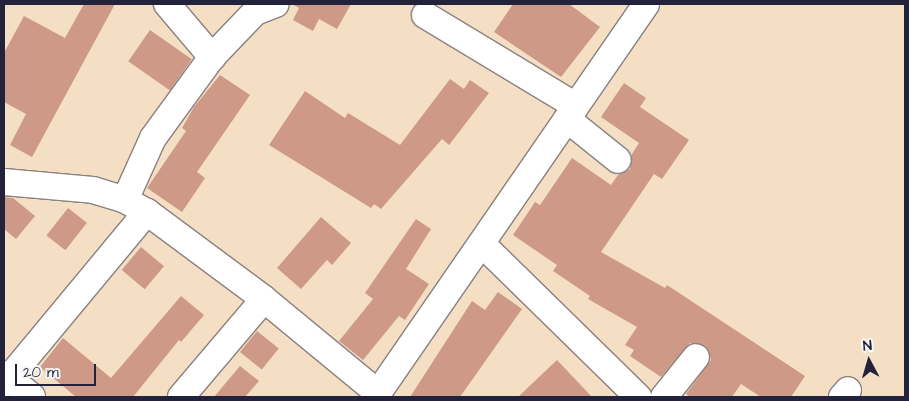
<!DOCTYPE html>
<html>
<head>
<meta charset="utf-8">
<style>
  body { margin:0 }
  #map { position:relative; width:909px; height:401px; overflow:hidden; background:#f4dfc5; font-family:"Architects Daughter",sans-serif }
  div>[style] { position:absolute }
  .building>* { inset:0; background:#ce9987; transform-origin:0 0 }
  .roads { filter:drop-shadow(1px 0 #8b8080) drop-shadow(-1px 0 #8b8080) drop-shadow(0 1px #8b8080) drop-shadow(0 -1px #8b8080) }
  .street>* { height:26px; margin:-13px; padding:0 13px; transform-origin:13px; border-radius:13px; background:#fff }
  span { translate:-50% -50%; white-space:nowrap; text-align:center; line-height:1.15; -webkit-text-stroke:4px #f6f6f2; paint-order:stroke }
  .frame { position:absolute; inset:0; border:5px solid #22223b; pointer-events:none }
  .north { position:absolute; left:844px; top:336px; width:50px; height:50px; -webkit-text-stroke:4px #f6f6f2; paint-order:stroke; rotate:354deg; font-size:14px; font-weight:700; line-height:20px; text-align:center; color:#22223b }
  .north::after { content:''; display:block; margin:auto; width:18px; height:22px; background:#22223b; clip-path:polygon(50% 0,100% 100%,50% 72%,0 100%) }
  .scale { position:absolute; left:15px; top:364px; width:81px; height:22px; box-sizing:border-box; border:2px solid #22223b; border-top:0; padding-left:6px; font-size:15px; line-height:18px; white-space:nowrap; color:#22223b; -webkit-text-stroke:4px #f6f6f2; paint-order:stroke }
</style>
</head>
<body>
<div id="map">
  <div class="building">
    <div style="clip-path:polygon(84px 4px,115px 4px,32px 157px,10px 145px,26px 114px,4px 102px,4px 53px,24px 16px,65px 38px)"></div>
    <div style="clip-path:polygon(292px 4px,351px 4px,337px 29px,319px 19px,313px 31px,293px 20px,299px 8px)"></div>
    <div style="clip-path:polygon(513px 4px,569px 4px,600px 27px,561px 77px,494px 32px)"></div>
    <div style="left:150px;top:30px;width:51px;height:38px;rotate:35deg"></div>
    <div style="clip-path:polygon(220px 75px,250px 95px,197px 172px,205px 178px,182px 212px,147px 188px,186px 131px,182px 128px,194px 107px)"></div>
    <div style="clip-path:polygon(450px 79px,464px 89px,470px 80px,489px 93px,449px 145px,442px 139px,381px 209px,374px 204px,371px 208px,269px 145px,305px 91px,345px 118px,348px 113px,400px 145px)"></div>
    <div style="clip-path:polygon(624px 83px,646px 98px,640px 107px,689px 140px,662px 179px,654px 174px,601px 252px,665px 288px,667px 285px,805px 376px,791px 397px,761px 397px,741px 384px,732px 397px,690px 397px,686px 394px,711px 360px,706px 346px,690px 343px,661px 377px,630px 356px,634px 350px,625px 345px,637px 327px,588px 299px,590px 296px,553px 271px,557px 265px,513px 235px,535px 202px,540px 205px,572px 158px,611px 185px,618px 175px,630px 169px,632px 154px,639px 143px,601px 117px)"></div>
    <div style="clip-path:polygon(4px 197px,13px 198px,35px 216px,16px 239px,4px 229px)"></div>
    <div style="left:68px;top:208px;width:24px;height:35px;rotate:38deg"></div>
    <div style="clip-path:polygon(321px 217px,351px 243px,332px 265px,327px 260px,301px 289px,277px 268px)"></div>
    <div style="clip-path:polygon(416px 219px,431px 229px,406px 269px,429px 284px,405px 320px,399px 316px,363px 360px,339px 341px,373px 299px,365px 293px)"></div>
    <div style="left:141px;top:247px;width:30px;height:30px;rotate:40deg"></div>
    <div style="clip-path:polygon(498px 292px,522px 309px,460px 397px,410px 397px,472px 301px,485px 310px)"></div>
    <div style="clip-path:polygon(181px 296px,204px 315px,181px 342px,179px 340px,133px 397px,76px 397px,40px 367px,63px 338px,111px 378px)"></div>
    <div style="left:257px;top:331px;width:28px;height:27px;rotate:39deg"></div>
    <div style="clip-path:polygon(557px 360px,592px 397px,518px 397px)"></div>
    <div style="clip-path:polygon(240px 366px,259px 381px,245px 397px,214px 397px)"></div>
  </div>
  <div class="roads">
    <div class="street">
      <div style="left:167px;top:4px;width:70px;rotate:49.7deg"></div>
      <div style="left:425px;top:15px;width:176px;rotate:31.1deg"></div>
      <div style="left:567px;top:119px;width:65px;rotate:38.8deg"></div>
      <div style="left:4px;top:182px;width:89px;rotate:5.1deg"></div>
      <div style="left:93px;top:190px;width:34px;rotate:17deg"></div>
      <div style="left:125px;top:200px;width:25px;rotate:29deg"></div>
      <div style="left:147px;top:212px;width:146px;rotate:36.6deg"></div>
      <div style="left:264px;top:299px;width:148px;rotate:39.5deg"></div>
      <div style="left:378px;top:393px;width:472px;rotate:-55.4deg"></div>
      <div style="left:125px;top:200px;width:68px;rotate:-65.7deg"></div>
      <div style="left:153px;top:138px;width:100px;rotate:-53.9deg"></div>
      <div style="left:212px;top:57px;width:62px;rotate:-46.3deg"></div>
      <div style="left:255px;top:12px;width:22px;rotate:-21deg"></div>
      <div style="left:482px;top:244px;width:219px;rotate:44.4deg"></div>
      <div style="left:4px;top:374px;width:36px;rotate:39deg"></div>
      <div style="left:4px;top:384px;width:224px;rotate:-50.3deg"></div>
      <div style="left:181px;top:397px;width:128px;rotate:-49.7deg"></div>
      <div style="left:664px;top:397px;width:51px;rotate:-51.3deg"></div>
      <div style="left:842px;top:397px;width:9px;rotate:-49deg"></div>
    </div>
  </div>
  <div class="frame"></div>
  <div class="north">N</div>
  <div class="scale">20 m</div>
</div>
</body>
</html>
